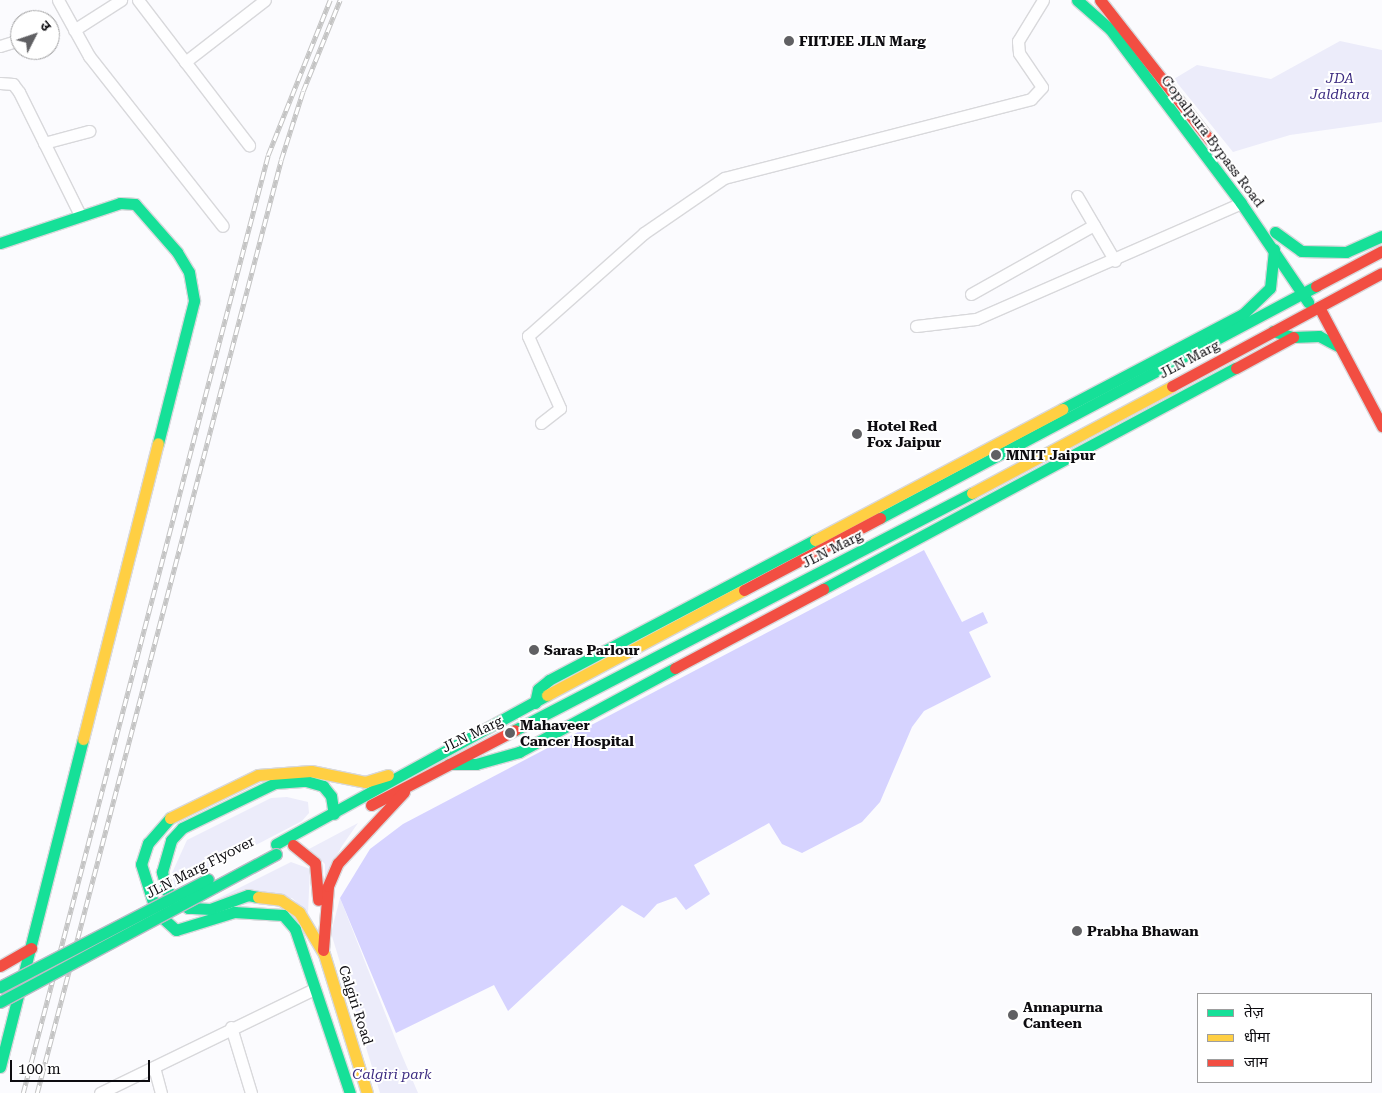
<!DOCTYPE html>
<html>
<head>
<meta charset="utf-8">
<style>
  body { margin:0 }
  #map { position:relative; width:1382px; height:1093px; overflow:hidden; background:#fbfbfe; font-family:"Roboto Serif","Noto Sans Devanagari",serif }
  div>[style] { position:absolute }
  .green>* { inset:0; background:#ececfa }
  .forest>* { inset:0; background:#d6d3ff }
  .roads { filter:drop-shadow(1px 0 #d8d8db) drop-shadow(-1px 0 #d8d8db) drop-shadow(0 1px #d8d8db) drop-shadow(0 -1px #d8d8db) }
  .street>* { height:11px; margin:-5.5px; padding:0 5.5px; transform-origin:5.5px; border-radius:5.5px; background:#fefeff }
  .fast>* { height:11px; margin:-5.5px; padding:0 5.5px; transform-origin:5.5px; border-radius:5.5px; background:#16e098 }
  .slow>* { height:11px; margin:-5.5px; padding:0 5.5px; transform-origin:5.5px; border-radius:5.5px; background:#ffcf43 }
  .jam>* { height:11px; margin:-5.5px; padding:0 5.5px; transform-origin:5.5px; border-radius:5.5px; background:#f24e42 }
  .rail>* { height:4.5px; margin-top:-2.25px; transform-origin:0; background:repeating-linear-gradient(90deg,#fff 0 8px,#c4c4c4 0 16px); box-sizing:border-box; border-block:1px solid #c4c4c4 }
  .bridges { filter:drop-shadow(1px 0 #bdbcc6) drop-shadow(-1px 0 #bdbcc6) drop-shadow(0 1px #bdbcc6) drop-shadow(0 -1px #bdbcc6) }
  .fast-bridge>* { height:11px; margin:-5.5px; padding:0 5.5px; transform-origin:5.5px; border-radius:5.5px; background:#16e098 }
  .dots>* { width:14px; height:14px; translate:-50% -50%; box-sizing:border-box; border:2px solid #fff; border-radius:50% }
  span { translate:-50% -50%; white-space:nowrap; text-align:center; line-height:1.15; -webkit-text-stroke:4px #fff; paint-order:stroke }
  .poi-label { font-size:14px; color:#0d0c10; font-weight:700 }
  .left { translate:0 -50%; text-align:left }
  .park-label { font-size:14px; color:#3d2c81; font-style:italic }
  .street-label { font-size:14px; color:#0d0c10 }
  .legend { position:absolute; left:1197px; top:993px; width:175px; height:90px; box-sizing:border-box; background:#fff; border:1px solid #9e9e9f; margin:0; padding:6px 9px; list-style:none; font-size:15px; color:#0d0c10 }
  .legend li { display:flex; align-items:center; gap:10px; height:25px }
  .legend b { width:25px; border:1px solid #9e9e9f }
  .north { position:absolute; left:10px; top:10px; width:50px; height:50px; box-sizing:border-box; background:#fff; border:1px solid #9e9e9f; border-radius:50%; rotate:49deg; font-size:14px; font-weight:700; line-height:20px; text-align:center; color:#0d0c10 }
  .north::after { content:''; display:block; margin:auto; width:18px; height:22px; background:#606063; clip-path:polygon(50% 0,100% 100%,50% 72%,0 100%) }
  .scale { position:absolute; left:10px; top:1060px; width:140px; height:22px; box-sizing:border-box; border:2px solid #0d0c10; border-top:0; padding-left:6px; font-size:15px; line-height:18px; white-space:nowrap; color:#0d0c10; -webkit-text-stroke:4px #fff; paint-order:stroke }
</style>
</head>
<body>
<div id="map">
  <div class="green">
    <div style="clip-path:polygon(1340px 41px,1382px 50px,1382px 122px,1290px 135px,1233px 152px,1174px 79px,1197px 65px,1271px 79px)"></div>
    <div style="clip-path:polygon(287px 797px,308px 802px,309px 813px,302px 821px,175px 887px,172px 873px,187px 840px,271px 798px)"></div>
    <div style="clip-path:polygon(358px 823px,342px 846px,325px 877px,325px 864px,309px 849px)"></div>
    <div style="clip-path:polygon(291px 862px,310px 869px,308px 913px,292px 898px,193px 911px)"></div>
    <div style="clip-path:polygon(340px 898px,398px 1046px,418px 1093px,380px 1093px,331px 933px)"></div>
  </div>
  <div class="forest">
    <div style="clip-path:polygon(924px 550px,962px 622px,983px 612px,988px 623px,969px 632px,991px 677px,924px 711px,912px 727px,880px 802px,862px 822px,802px 853px,782px 844px,769px 823px,694px 865px,710px 894px,686px 910px,676px 897px,657px 904px,644px 918px,622px 905px,508px 1011px,494px 985px,396px 1033px,340px 898px,370px 849px,403px 824px)"></div>
  </div>
  <div class="roads">
    <div class="street">
      <div style="left:58px;top:0;width:64px;rotate:61deg"></div>
      <div style="left:89px;top:56px;width:216px;rotate:51.8deg"></div>
      <div style="left:138px;top:0;width:183px;rotate:52.6deg"></div>
      <div style="left:74px;top:30px;width:56px;rotate:-32.6deg"></div>
      <div style="left:0;top:46px;width:21px;rotate:-17deg"></div>
      <div style="left:185px;top:62px;width:101px;rotate:-37.8deg"></div>
      <div style="left:0;top:83px;width:13px;rotate:4deg"></div>
      <div style="left:13px;top:84px;width:10px;rotate:53deg"></div>
      <div style="left:19px;top:92px;width:137px;rotate:63.6deg"></div>
      <div style="left:44px;top:143px;width:47px;rotate:-14.9deg"></div>
      <div style="left:1077px;top:196px;width:75px;rotate:59.7deg"></div>
      <div style="left:971px;top:294px;width:141px;rotate:-29.3deg"></div>
      <div style="left:916px;top:326px;width:60px;rotate:-6.7deg"></div>
      <div style="left:976px;top:319px;width:289px;rotate:-23.6deg"></div>
      <div style="left:541px;top:423px;width:24px;rotate:-38deg"></div>
      <div style="left:560px;top:408px;width:79px;rotate:-114deg"></div>
      <div style="left:528px;top:336px;width:155px;rotate:-41.6deg"></div>
      <div style="left:644px;top:233px;width:97px;rotate:-34.5deg"></div>
      <div style="left:724px;top:178px;width:317px;rotate:-14.4deg"></div>
      <div style="left:1031px;top:99px;width:16px;rotate:-47deg"></div>
      <div style="left:1042px;top:87px;width:41px;rotate:-124.1deg"></div>
      <div style="left:1019px;top:53px;width:12px;rotate:-95deg"></div>
      <div style="left:1018px;top:41px;width:48px;rotate:-58.6deg"></div>
      <div style="left:231px;top:1027px;width:69px;rotate:73.1deg"></div>
      <div style="left:154px;top:1067px;width:27px;rotate:75deg"></div>
      <div style="left:100px;top:1093px;width:238px;rotate:-25.9deg"></div>
    </div>
    <div class="fast">
      <div style="left:1077px;top:0;width:44px;rotate:41.3deg"></div>
      <div style="left:1110px;top:29px;width:218px;rotate:53deg"></div>
      <div style="left:1241px;top:203px;width:120px;rotate:55.9deg"></div>
      <div style="left:1275px;top:232px;width:32px;rotate:36deg"></div>
      <div style="left:1301px;top:251px;width:45px;rotate:1.3deg"></div>
      <div style="left:1346px;top:252px;width:39px;rotate:-24deg"></div>
      <div style="left:0;top:243px;width:126px;rotate:-18.4deg"></div>
      <div style="left:120px;top:203px;width:15px;rotate:4deg"></div>
      <div style="left:135px;top:204px;width:64px;rotate:48.8deg"></div>
      <div style="left:177px;top:252px;width:23px;rotate:59deg"></div>
      <div style="left:189px;top:272px;width:29px;rotate:80deg"></div>
      <div style="left:194px;top:301px;width:146px;rotate:104.2deg"></div>
      <div style="left:1273px;top:331px;width:21px;rotate:17deg"></div>
      <div style="left:1293px;top:337px;width:26px;rotate:-2deg"></div>
      <div style="left:1319px;top:336px;width:24px;rotate:28deg"></div>
      <div style="left:1062px;top:409px;width:204px;rotate:-27.7deg"></div>
      <div style="left:1243px;top:314px;width:37px;rotate:-44deg"></div>
      <div style="left:1270px;top:288px;width:39px;rotate:-84deg"></div>
      <div style="left:880px;top:518px;width:494px;rotate:-28deg"></div>
      <div style="left:823px;top:589px;width:468px;rotate:-28.2deg"></div>
      <div style="left:535px;top:703px;width:14px;rotate:-78deg"></div>
      <div style="left:538px;top:689px;width:14px;rotate:-39deg"></div>
      <div style="left:549px;top:680px;width:301px;rotate:-27.8deg"></div>
      <div style="left:515px;top:730px;width:515px;rotate:-27.41deg"></div>
      <div style="left:449px;top:764px;width:27px"></div>
      <div style="left:476px;top:764px;width:45px;rotate:-15.6deg"></div>
      <div style="left:519px;top:752px;width:177px;rotate:-28.3deg"></div>
      <div style="left:170px;top:818px;width:33px;rotate:131deg"></div>
      <div style="left:148px;top:843px;width:22px;rotate:108deg"></div>
      <div style="left:141px;top:864px;width:50px;rotate:72.6deg"></div>
      <div style="left:156px;top:912px;width:27px;rotate:42deg"></div>
      <div style="left:176px;top:930px;width:61px;rotate:-17.2deg"></div>
      <div style="left:234px;top:912px;width:49px;rotate:3.5deg"></div>
      <div style="left:283px;top:915px;width:18px;rotate:49deg"></div>
      <div style="left:295px;top:929px;width:173px;rotate:71.5deg"></div>
      <div style="left:276px;top:844px;width:309px;rotate:-28.8deg"></div>
      <div style="left:258px;top:897px;width:10px;rotate:-169deg"></div>
      <div style="left:248px;top:895px;width:40px;rotate:159.8deg"></div>
      <div style="left:210px;top:909px;width:22px;rotate:-177deg"></div>
      <div style="left:188px;top:908px;width:27px;rotate:-141deg"></div>
      <div style="left:167px;top:891px;width:20px;rotate:-105deg"></div>
      <div style="left:162px;top:872px;width:33px;rotate:-74deg"></div>
      <div style="left:171px;top:840px;width:16px;rotate:-47deg"></div>
      <div style="left:182px;top:828px;width:103px;rotate:-25.8deg"></div>
      <div style="left:275px;top:783px;width:31px;rotate:-4deg"></div>
      <div style="left:306px;top:781px;width:18px;rotate:16deg"></div>
      <div style="left:323px;top:786px;width:13px;rotate:51deg"></div>
      <div style="left:331px;top:796px;width:18px;rotate:81deg"></div>
      <div style="left:0;top:1067px;width:338px;rotate:-75.8deg"></div>
    </div>
    <div class="slow">
      <div style="left:972px;top:493px;width:227px;rotate:-28.1deg"></div>
      <div style="left:815px;top:540px;width:280px;rotate:-27.9deg"></div>
      <div style="left:547px;top:695px;width:223px;rotate:-28.1deg"></div>
      <div style="left:83px;top:739px;width:305px;rotate:-75.8deg"></div>
      <div style="left:170px;top:818px;width:98px;rotate:-26deg"></div>
      <div style="left:258px;top:775px;width:53px;rotate:-4.3deg"></div>
      <div style="left:311px;top:771px;width:55px;rotate:11.5deg"></div>
      <div style="left:365px;top:782px;width:24px;rotate:-17deg"></div>
      <div style="left:258px;top:897px;width:23px;rotate:7deg"></div>
      <div style="left:281px;top:900px;width:22px;rotate:34deg"></div>
      <div style="left:299px;top:912px;width:49px;rotate:59.2deg"></div>
      <div style="left:324px;top:954px;width:145px;rotate:72.8deg"></div>
    </div>
    <div class="jam">
      <div style="left:1100px;top:0;width:177px;rotate:51.9deg"></div>
      <div style="left:1316px;top:286px;width:75px;rotate:-27.9deg"></div>
      <div style="left:1319px;top:307px;width:135px;rotate:62.1deg"></div>
      <div style="left:1236px;top:368px;width:65px;rotate:-28.5deg"></div>
      <div style="left:1172px;top:386px;width:238px;rotate:-28.3deg"></div>
      <div style="left:744px;top:590px;width:154px;rotate:-27.9deg"></div>
      <div style="left:675px;top:668px;width:168px;rotate:-28.1deg"></div>
      <div style="left:371px;top:805px;width:162px;rotate:-27.5deg"></div>
      <div style="left:293px;top:845px;width:28px;rotate:39deg"></div>
      <div style="left:315px;top:863px;width:37px;rotate:85deg"></div>
      <div style="left:323px;top:950px;width:64px;rotate:-85.5deg"></div>
      <div style="left:328px;top:886px;width:25px;rotate:-67deg"></div>
      <div style="left:338px;top:863px;width:97px;rotate:-47.1deg"></div>
      <div style="left:0;top:966px;width:36px;rotate:-30deg"></div>
    </div>
  </div>
  <div class="rail">
    <div style="left:23px;top:1093px;width:969px;rotate:-75.36deg"></div>
    <div style="left:268px;top:155px;width:167px;rotate:-68.2deg"></div>
    <div style="left:37px;top:1093px;width:964px;rotate:-75.34deg"></div>
    <div style="left:281px;top:160px;width:72px;rotate:-72.3deg"></div>
    <div style="left:303px;top:91px;width:98px;rotate:-67.9deg"></div>
  </div>
  <div class="bridges">
    <div class="fast-bridge">
      <div style="left:0;top:987px;width:234px;rotate:-27.4deg"></div>
      <div style="left:0;top:1002px;width:313px;rotate:-28.2deg"></div>
    </div>
  </div>
  <div class="dots">
    <div style="left:789px;top:41px;background:#606063"></div>
    <div style="left:857px;top:434px;background:#606063"></div>
    <div style="left:996px;top:455px;background:#606063"></div>
    <div style="left:534px;top:650px;background:#606063"></div>
    <div style="left:510px;top:733px;background:#606063"></div>
    <div style="left:1077px;top:931px;background:#606063"></div>
    <div style="left:1013px;top:1015px;background:#606063"></div>
  </div>
  <div class="poi-label">
    <span class="left" style="left:799px;top:41px">FIITJEE JLN Marg</span>
    <span class="left" style="left:867px;top:434px">Hotel Red<br>Fox Jaipur</span>
    <span class="left" style="left:1006px;top:455px">MNIT Jaipur</span>
    <span class="left" style="left:544px;top:650px">Saras Parlour</span>
    <span class="left" style="left:520px;top:733px">Mahaveer<br>Cancer Hospital</span>
    <span class="left" style="left:1087px;top:931px">Prabha Bhawan</span>
    <span class="left" style="left:1023px;top:1015px">Annapurna<br>Canteen</span>
  </div>
  <div class="park-label">
    <span style="left:1340px;top:86px">JDA<br>Jaldhara</span>
    <span style="left:392px;top:1074px">Calgiri park</span>
  </div>
  <div class="street-label">
    <span style="left:1213px;top:141px;rotate:53deg">Gopalpura Bypass Road</span>
    <span style="left:1189px;top:359px;rotate:-28deg">JLN Marg</span>
    <span style="left:832px;top:549px;rotate:-27deg">JLN Marg</span>
    <span style="left:472px;top:734px;rotate:-26deg">JLN Marg</span>
    <span style="left:200px;top:867px;rotate:-27deg">JLN Marg Flyover</span>
    <span style="left:356px;top:1005px;rotate:72deg">Calgiri Road</span>
  </div>
  <ul class="legend">
  <li><b style="height:6px;background:#16e098"></b>तेज़</li>
  <li><b style="height:6px;background:#ffcf43"></b>धीमा</li>
  <li><b style="height:6px;background:#f24e42"></b>जाम</li>
  </ul>
  <div class="north">उ</div>
  <div class="scale">100 m</div>
</div>
</body>
</html>
